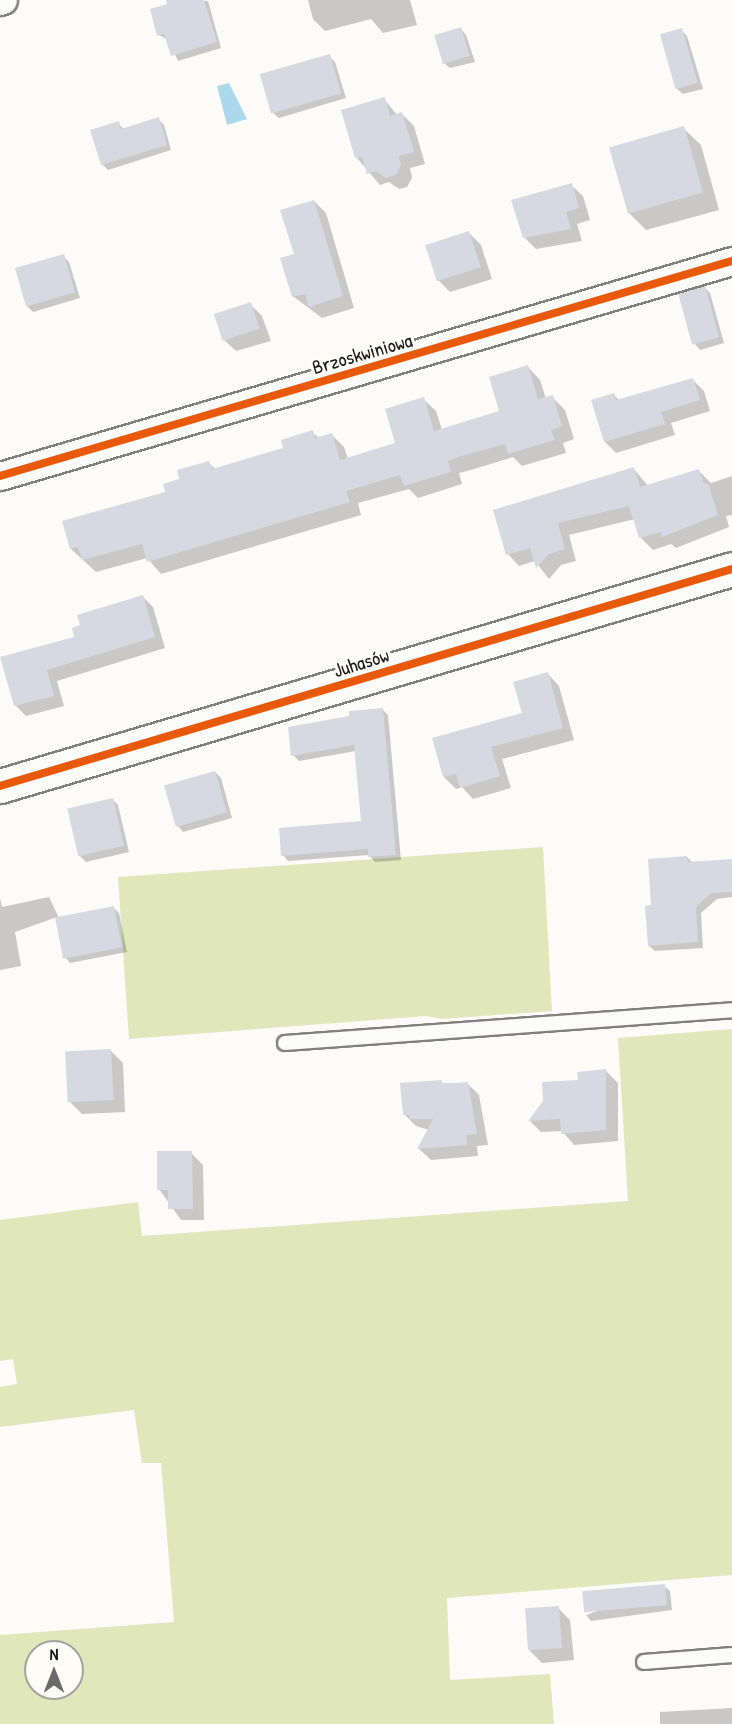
<!DOCTYPE html>
<html>
<head>
<meta charset="utf-8">
<style>
  body { margin:0 }
  #map { position:relative; width:732px; height:1724px; overflow:hidden; background:#fcfbf8; font-family:"Patrick Hand",sans-serif }
  div>[style] { position:absolute }
  .green>* { inset:0; background:#e0e7bb }
  .water>* { inset:0; background:#acd8ee }
  .shadow>* { inset:0; background:#0003 }
  .building>* { inset:0; background:#d6d9e1; transform-origin:0 0 }
  .roads { filter:drop-shadow(2px 0 #81807f) drop-shadow(-2px 0 #81807f) drop-shadow(0 2px #81807f) drop-shadow(0 -2px #81807f) }
  .service>* { height:14px; margin:-7px; padding:0 7px; transform-origin:7px; border-radius:7px; background:#fbfbf9 }
  .minor>* { height:27px; margin:-13.5px; padding:0 13.5px; transform-origin:13.5px; border-radius:13.5px; background:#fbfbf9 }
  .tertiary>* { height:33px; margin:-16.5px; padding:0 16.5px; transform-origin:16.5px; border-radius:16.5px; background:#fbfbf9 }
  .cycleway>* { height:8px; margin:-4px; padding:0 4px; transform-origin:4px; border-radius:4px; background:#e8590c }
  span { translate:-50% -50%; white-space:nowrap; text-align:center; line-height:1.15; -webkit-text-stroke:6px #fdfcf7; paint-order:stroke }
  .street-label { font-size:20px; color:#1c1c1c }
  .north { position:absolute; left:24px; top:1640px; width:60px; height:60px; box-sizing:border-box; background:#fdfcf7; border:2px solid #a3a29f; border-radius:50%; rotate:0deg; font-size:16px; font-weight:700; line-height:24px; text-align:center; color:#1c1c1c }
  .north::after { content:''; display:block; margin:auto; width:21px; height:27px; background:#6a6a69; clip-path:polygon(50% 0,100% 100%,50% 72%,0 100%) }
</style>
</head>
<body>
<div id="map">
  <div class="green">
    <div style="clip-path:polygon(543px 847px,552px 1011px,442px 1019px,426px 1016px,129px 1039px,118px 877px)"></div>
    <div style="clip-path:polygon(evenodd,732px 1029px,732px 1575px,447px 1598px,450px 1680px,550px 1674px,554px 1724px,0 1724px,0 1635px,174px 1622px,161px 1463px,142px 1463px,134px 1410px,0 1427px,0 1387px,17px 1384px,13px 1359px,0 1361px,0 1220px,138px 1202px,142px 1236px,628px 1201px,618px 1038px,732px 1029px,36px 1652px,72px 1652px,72px 1688px,36px 1688px,36px 1652px)"></div>
  </div>
  <div class="water">
    <div style="clip-path:polygon(229px 83px,247px 119px,227px 125px,217px 86px)"></div>
  </div>
  <div class="shadow">
    <div style="clip-path:polygon(186px 0,208px 1px,221px 48px,178px 61px,168px 40px,159px 35px)"></div>
    <div style="clip-path:polygon(308px 0,410px 0,417px 25px,383px 33px,371px 19px,325px 31px,313px 19px)"></div>
    <div style="clip-path:polygon(461px 29px,466px 35px,475px 62px,450px 68px,444px 63px)"></div>
    <div style="clip-path:polygon(681px 30px,687px 36px,703px 89px,683px 94px,677px 89px)"></div>
    <div style="clip-path:polygon(329px 56px,335px 62px,346px 98px,279px 118px,273px 113px)"></div>
    <div style="clip-path:polygon(384px 99px,397px 115px,402px 114px,414px 126px,425px 164px,410px 168px,412px 178px,407px 187px,399px 189px,389px 182px,380px 185px,357px 158px)"></div>
    <div style="clip-path:polygon(158px 119px,164px 125px,171px 150px,108px 170px,102px 164px,118px 123px,124px 129px)"></div>
    <div style="clip-path:polygon(683px 128px,701px 145px,719px 210px,646px 230px,629px 213px)"></div>
    <div style="clip-path:polygon(571px 185px,583px 196px,590px 220px,577px 224px,582px 241px,536px 249px,524px 237px)"></div>
    <div style="clip-path:polygon(314px 201px,326px 213px,354px 308px,322px 318px,294px 297px,282px 259px,295px 255px)"></div>
    <div style="clip-path:polygon(469px 233px,481px 245px,492px 279px,450px 292px,438px 280px)"></div>
    <div style="clip-path:polygon(63px 256px,69px 262px,80px 298px,33px 312px,27px 306px)"></div>
    <div style="clip-path:polygon(704px 287px,710px 293px,724px 343px,700px 350px,695px 344px)"></div>
    <div style="clip-path:polygon(250px 304px,262px 316px,271px 341px,236px 351px,224px 340px)"></div>
    <div style="clip-path:polygon(528px 367px,540px 380px,546px 399px,552px 397px,565px 410px,574px 439px,563px 443px,566px 453px,522px 466px,513px 457px,471px 470px,459px 473px,462px 484px,418px 498px,409px 489px,358px 503px,361px 515px,161px 574px,147px 558px,96px 572px,71px 549px,167px 493px,209px 463px,216px 470px,285px 449px,312px 432px,319px 438px,332px 435px,344px 447px,348px 459px,397px 444px,423px 399px,436px 411px,442px 430px,501px 412px)"></div>
    <div style="clip-path:polygon(693px 380px,704px 391px,710px 411px,671px 423px,675px 435px,616px 453px,605px 442px,614px 395px,620px 401px)"></div>
    <div style="clip-path:polygon(634px 469px,648px 486px,699px 471px,711px 483px,732px 476px,732px 515px,726px 516px,729px 527px,676px 548px,671px 544px,653px 550px,641px 538px,635px 519px,569px 535px,576px 561px,561px 565px,549px 579px,535px 561px,519px 566px,508px 554px)"></div>
    <div style="clip-path:polygon(143px 597px,153px 607px,165px 648px,57px 681px,64px 706px,26px 716px,16px 706px,2px 658px,76px 638px)"></div>
    <div style="clip-path:polygon(548px 674px,559px 686px,574px 740px,502px 759px,511px 788px,473px 799px,462px 787px,456px 789px,444px 777px,524px 714px)"></div>
    <div style="clip-path:polygon(382px 709px,388px 715px,401px 860px,375px 862px,369px 855px,288px 861px,283px 855px,362px 822px,356px 751px,299px 761px,293px 755px)"></div>
    <div style="clip-path:polygon(215px 772px,221px 778px,232px 818px,183px 832px,178px 826px)"></div>
    <div style="clip-path:polygon(112px 799px,118px 805px,129px 852px,86px 862px,80px 856px)"></div>
    <div style="clip-path:polygon(687px 857px,693px 863px,732px 860px,732px 897px,717px 899px,701px 913px,703px 948px,655px 951px,649px 946px,653px 907px)"></div>
    <div style="clip-path:polygon(49px 897px,59px 918px,114px 908px,119px 913px,127px 952px,70px 963px,65px 957px,57px 917px,15px 932px,21px 966px,0 970px,0 898px,2px 907px)"></div>
    <div style="clip-path:polygon(111px 1051px,123px 1063px,125px 1112px,82px 1114px,70px 1102px)"></div>
    <div style="clip-path:polygon(606px 1071px,618px 1083px,618px 1141px,574px 1145px,562px 1131px,541px 1132px,530px 1121px,545px 1102px)"></div>
    <div style="clip-path:polygon(467px 1083px,479px 1095px,488px 1145px,477px 1146px,478px 1156px,431px 1160px,419px 1149px,429px 1130px,416px 1126px,404px 1114px,402px 1084px)"></div>
    <div style="clip-path:polygon(191px 1153px,203px 1165px,204px 1220px,181px 1220px,159px 1189px)"></div>
    <div style="clip-path:polygon(664px 1586px,670px 1591px,672px 1610px,591px 1621px,586px 1615px)"></div>
    <div style="clip-path:polygon(558px 1608px,570px 1620px,574px 1660px,542px 1663px,530px 1651px)"></div>
    <div style="clip-path:polygon(732px 1708px,732px 1724px,660px 1724px,660px 1712px)"></div>
  </div>
  <div class="building">
    <div style="clip-path:polygon(166px 0,204px 0,217px 42px,171px 56px,164px 34px,157px 36px,150px 9px,167px 4px)"></div>
    <div style="left:461px;top:27px;width:30px;height:28px;rotate:73deg"></div>
    <div style="left:682px;top:28px;width:57px;height:23px;rotate:74deg"></div>
    <div style="left:330px;top:54px;width:41px;height:73px;rotate:74deg"></div>
    <div style="clip-path:polygon(385px 97px,390px 116px,402px 112px,414px 152px,399px 156px,401px 165px,396px 175px,386px 178px,376px 171px,367px 174px,362px 157px,355px 158px,341px 110px)"></div>
    <div style="clip-path:polygon(159px 117px,167px 145px,101px 165px,90px 130px,119px 121px,121px 129px)"></div>
    <div style="left:684px;top:126px;width:69px;height:78px;rotate:74deg"></div>
    <div style="clip-path:polygon(572px 183px,579px 208px,566px 212px,571px 229px,523px 238px,511px 200px)"></div>
    <div style="clip-path:polygon(314px 200px,343px 296px,309px 307px,305px 294px,292px 297px,280px 258px,294px 254px,280px 210px)"></div>
    <div style="left:469px;top:231px;width:38px;height:46px;rotate:72deg"></div>
    <div style="left:64px;top:254px;width:40px;height:51px;rotate:74deg"></div>
    <div style="left:705px;top:285px;width:54px;height:28px;rotate:75deg"></div>
    <div style="left:251px;top:302px;width:28px;height:39px;rotate:72deg"></div>
    <div style="clip-path:polygon(528px 365px,538px 399px,553px 395px,562px 426px,551px 430px,555px 440px,508px 454px,505px 444px,458px 457px,448px 461px,451px 472px,404px 486px,400px 475px,346px 491px,350px 502px,147px 562px,142px 544px,82px 560px,78px 547px,70px 549px,62px 521px,165px 492px,163px 484px,179px 479px,177px 470px,209px 461px,212px 469px,283px 448px,281px 440px,313px 430px,315px 438px,332px 433px,340px 460px,395px 443px,385px 409px,404px 403px,424px 397px,434px 431px,499px 411px,489px 377px)"></div>
    <div style="clip-path:polygon(693px 378px,700px 400px,661px 412px,665px 424px,604px 442px,591px 400px,614px 393px,616px 400px)"></div>
    <div style="clip-path:polygon(634px 467px,640px 487px,699px 469px,704px 484px,708px 483px,718px 515px,662px 537px,661px 532px,639px 538px,629px 506px,558px 523px,565px 549px,549px 554px,536px 568px,530px 548px,506px 555px,493px 510px)"></div>
    <div style="clip-path:polygon(143px 595px,155px 637px,47px 670px,54px 696px,14px 706px,0 657px,74px 637px,72px 628px,80px 625px,77px 615px)"></div>
    <div style="clip-path:polygon(548px 672px,563px 728px,491px 747px,500px 776px,460px 788px,456px 774px,443px 777px,432px 738px,522px 713px,513px 682px)"></div>
    <div style="clip-path:polygon(383px 708px,396px 855px,368px 857px,368px 849px,281px 856px,279px 828px,361px 821px,354px 745px,291px 756px,288px 727px,349px 716px,349px 711px)"></div>
    <div style="left:215px;top:771px;width:43px;height:53px;rotate:74deg"></div>
    <div style="left:113px;top:798px;width:49px;height:47px;rotate:77deg"></div>
    <div style="clip-path:polygon(687px 856px,688px 862px,732px 859px,732px 892px,711px 893px,696px 907px,698px 942px,648px 946px,645px 906px,651px 905px,648px 859px)"></div>
    <div style="left:114px;top:906px;width:42px;height:60px;rotate:79deg"></div>
    <div style="left:111px;top:1049px;width:51px;height:46px;rotate:87deg"></div>
    <div style="clip-path:polygon(606px 1069px,606px 1130px,561px 1134px,560px 1119px,528px 1121px,543px 1101px,542px 1082px,578px 1080px,577px 1072px)"></div>
    <div style="clip-path:polygon(442px 1080px,442px 1084px,468px 1082px,477px 1134px,466px 1135px,467px 1145px,417px 1149px,433px 1119px,410px 1119px,409px 1115px,403px 1115px,400px 1083px)"></div>
    <div style="clip-path:polygon(157px 1151px,192px 1151px,193px 1209px,168px 1209px,168px 1190px,157px 1190px)"></div>
    <div style="left:665px;top:1584px;width:21px;height:83px;rotate:85deg"></div>
    <div style="left:559px;top:1606px;width:42px;height:34px;rotate:86deg"></div>
  </div>
  <div class="roads">
    <div class="service">
      <div style="left:285px;top:1043px;width:448px;rotate:-4.2deg"></div>
      <div style="left:644px;top:1662px;width:88px;rotate:-4.5deg"></div>
    </div>
    <div class="minor">
      <div style="left:0;top:1px;width:3px;rotate:-18deg"></div>
      <div style="left:0;top:476px;width:763px;rotate:-16.37deg"></div>
    </div>
    <div class="tertiary">
      <div style="left:0;top:786px;width:763px;rotate:-16.51deg"></div>
    </div>
  </div>
  <div class="cycleway">
    <div style="left:0;top:476px;width:763px;rotate:-16.37deg"></div>
    <div style="left:0;top:786px;width:763px;rotate:-16.51deg"></div>
  </div>
  <div class="street-label">
    <span style="left:362px;top:353px;rotate:-16deg">Brzoskwiniowa</span>
    <span style="left:361px;top:662px;rotate:-17deg">Juhasów</span>
  </div>
  <div class="north">N</div>
</div>
</body>
</html>
